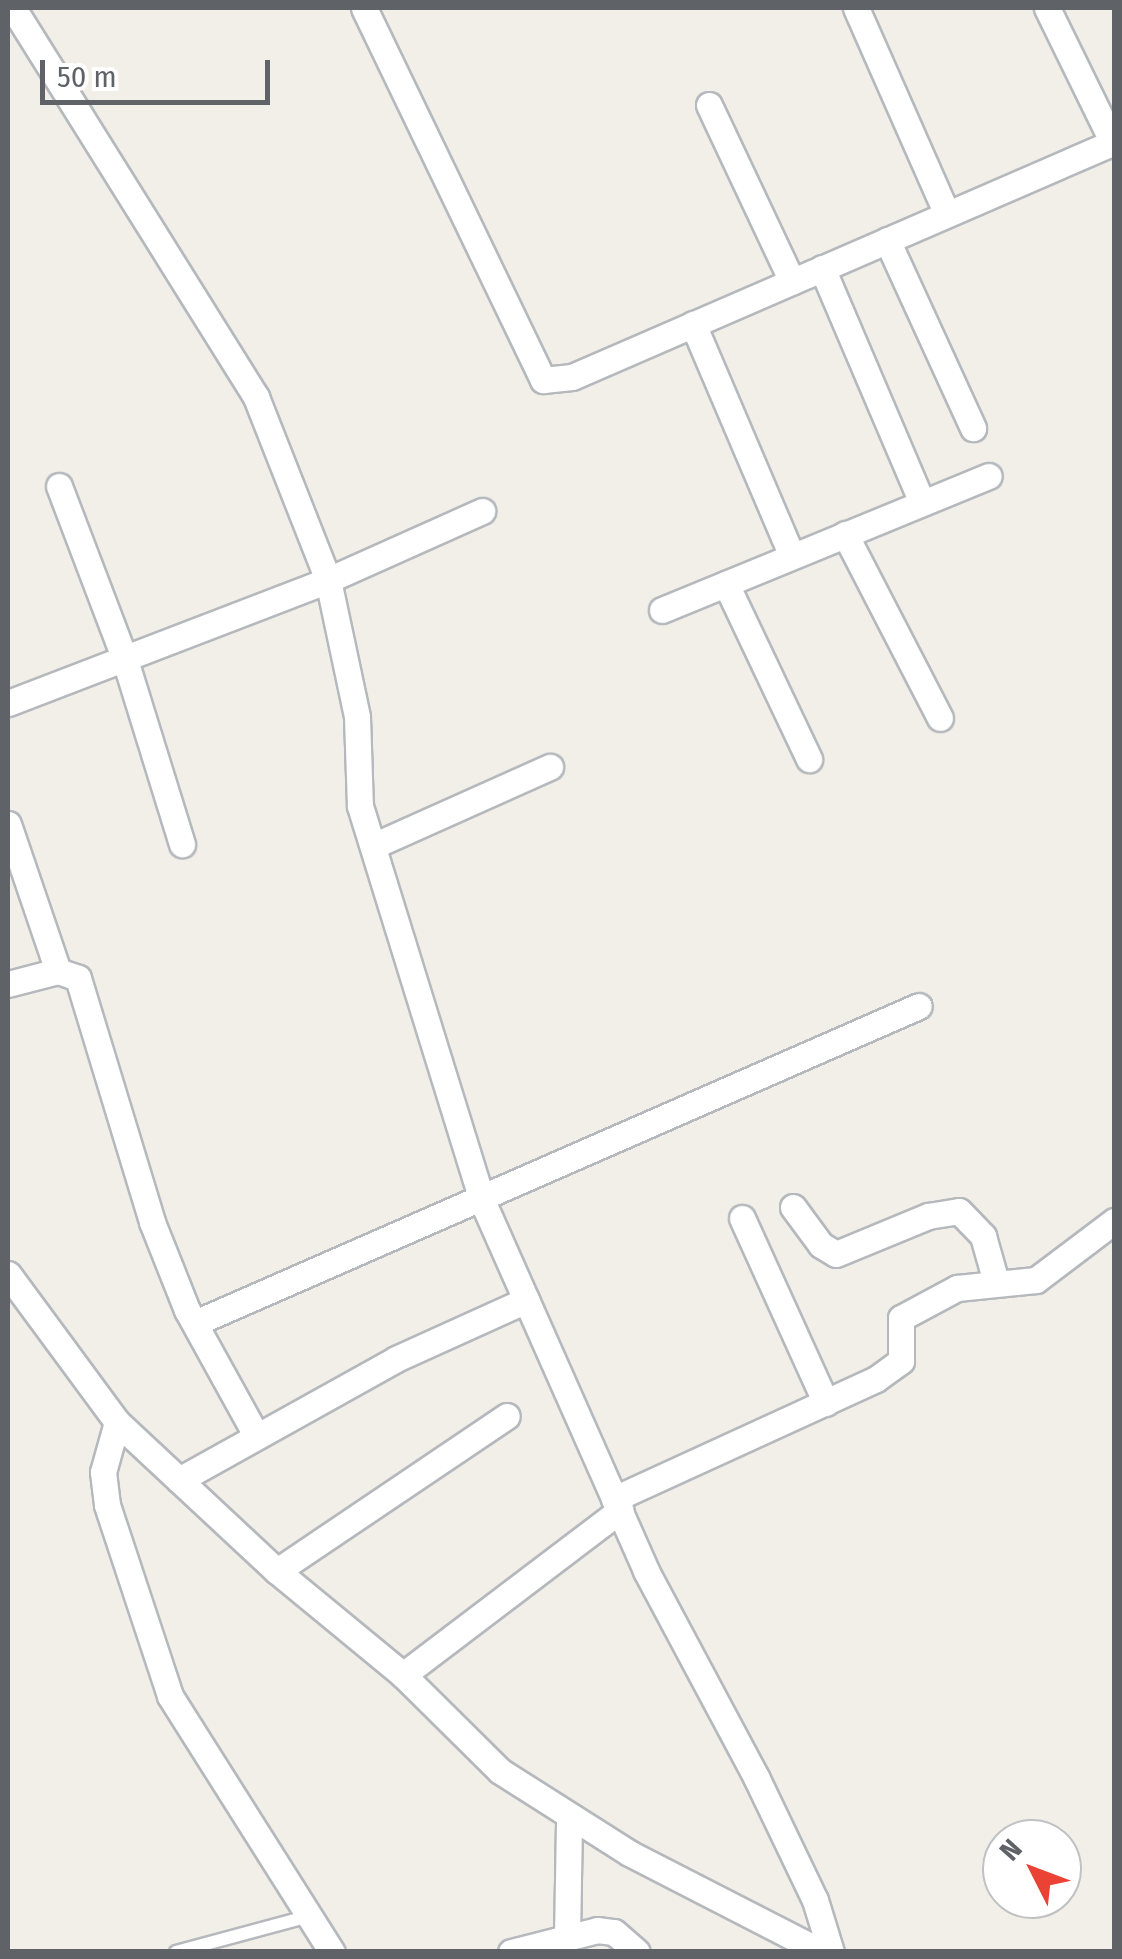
<!DOCTYPE html>
<html>
<head>
<meta charset="utf-8">
<style>
  body { margin:0 }
  #map { position:relative; width:1122px; height:1959px; overflow:hidden; background:#f1efe8; font-family:"Fira Sans Condensed",sans-serif }
  div>[style] { position:absolute }
  .roads { filter:drop-shadow(2px 0 #b5b8bc) drop-shadow(-2px 0 #b5b8bc) drop-shadow(0 2px #b5b8bc) drop-shadow(0 -2px #b5b8bc) }
  .lane>* { height:12px; margin:-6px; padding:0 6px; transform-origin:6px; border-radius:6px; background:#fff }
  .street>* { height:25px; margin:-12.5px; padding:0 12.5px; transform-origin:12.5px; border-radius:12.5px; background:#fff }
  span { translate:-50% -50%; white-space:nowrap; text-align:center; line-height:1.15; -webkit-text-stroke:8px #fff; paint-order:stroke }
  .frame { position:absolute; inset:0; border:10px solid #5f6368; pointer-events:none }
  .north { position:absolute; left:982px; top:1819px; width:100px; height:100px; box-sizing:border-box; background:#fff; border:2px solid #bfc1c3; border-radius:50%; rotate:312deg; font-size:28px; font-weight:700; line-height:40px; text-align:center; color:#5f6368 }
  .north::after { content:''; display:block; margin:auto; width:35px; height:45px; background:#ea4335; clip-path:polygon(50% 0,100% 100%,50% 72%,0 100%) }
  .scale { position:absolute; left:40px; top:60px; width:230px; height:45px; box-sizing:border-box; border:5px solid #5f6368; border-top:0; padding-left:12px; font-size:30px; line-height:35px; white-space:nowrap; color:#5f6368; -webkit-text-stroke:8px #fff; paint-order:stroke }
</style>
</head>
<body>
<div id="map">
  <div class="roads">
    <div class="lane">
      <div style="left:176px;top:1952px;width:138px;rotate:-15.1deg"></div>
    </div>
    <div class="street">
      <div style="left:13px;top:8px;width:459px;rotate:58deg"></div>
      <div style="left:256px;top:397px;width:197px;rotate:68.5deg"></div>
      <div style="left:328px;top:580px;width:140px;rotate:78deg"></div>
      <div style="left:357px;top:717px;width:89px;rotate:88.1deg"></div>
      <div style="left:360px;top:806px;width:410px;rotate:72.8deg"></div>
      <div style="left:481px;top:1198px;width:408px;rotate:66.1deg"></div>
      <div style="left:646px;top:1571px;width:234px;rotate:61.9deg"></div>
      <div style="left:756px;top:1777px;width:136px;rotate:64.4deg"></div>
      <div style="left:815px;top:1900px;width:54px;rotate:72.9deg"></div>
      <div style="left:364px;top:8px;width:413px;rotate:64.3deg"></div>
      <div style="left:543px;top:380px;width:29px;rotate:-6deg"></div>
      <div style="left:572px;top:377px;width:591px;rotate:-23.44deg"></div>
      <div style="left:856px;top:8px;width:225px;rotate:66.2deg"></div>
      <div style="left:1047px;top:8px;width:150px;rotate:63.9deg"></div>
      <div style="left:709px;top:105px;width:195px;rotate:64.8deg"></div>
      <div style="left:887px;top:240px;width:207px;rotate:65.4deg"></div>
      <div style="left:822px;top:268px;width:255px;rotate:66.9deg"></div>
      <div style="left:693px;top:324px;width:252px;rotate:66.9deg"></div>
      <div style="left:59px;top:486px;width:186px;rotate:69.2deg"></div>
      <div style="left:125px;top:660px;width:193px;rotate:72.8deg"></div>
      <div style="left:845px;top:534px;width:207px;rotate:62.7deg"></div>
      <div style="left:726px;top:584px;width:194px;rotate:64.6deg"></div>
      <div style="left:662px;top:610px;width:353px;rotate:-22.3deg"></div>
      <div style="left:8px;top:703px;width:343px;rotate:-21deg"></div>
      <div style="left:328px;top:580px;width:169px;rotate:-24.1deg"></div>
      <div style="left:8px;top:824px;width:155px;rotate:71.2deg"></div>
      <div style="left:373px;top:846px;width:194px;rotate:-24.1deg"></div>
      <div style="left:8px;top:984px;width:52px;rotate:-14.6deg"></div>
      <div style="left:58px;top:971px;width:21px;rotate:19deg"></div>
      <div style="left:78px;top:978px;width:255px;rotate:73.1deg"></div>
      <div style="left:152px;top:1222px;width:95px;rotate:68.3deg"></div>
      <div style="left:187px;top:1310px;width:141px;rotate:61.1deg"></div>
      <div style="left:793px;top:1207px;width:47px;rotate:53.6deg"></div>
      <div style="left:821px;top:1245px;width:17px;rotate:31deg"></div>
      <div style="left:836px;top:1254px;width:100px;rotate:-22.4deg"></div>
      <div style="left:928px;top:1216px;width:31px;rotate:-9deg"></div>
      <div style="left:959px;top:1211px;width:35px;rotate:46deg"></div>
      <div style="left:983px;top:1236px;width:48px;rotate:74.2deg"></div>
      <div style="left:742px;top:1218px;width:203px;rotate:65.6deg"></div>
      <div style="left:8px;top:1274px;width:184px;rotate:53.6deg"></div>
      <div style="left:117px;top:1422px;width:219px;rotate:43deg"></div>
      <div style="left:277px;top:1571px;width:163px;rotate:39.5deg"></div>
      <div style="left:403px;top:1675px;width:136px;rotate:44.7deg"></div>
      <div style="left:500px;top:1771px;width:153px;rotate:32.4deg"></div>
      <div style="left:629px;top:1853px;width:217px;rotate:27.2deg"></div>
      <div style="left:195px;top:1323px;width:790px;rotate:-23.65deg"></div>
      <div style="left:117px;top:1422px;width:52px;rotate:105.6deg"></div>
      <div style="left:103px;top:1472px;width:33px;rotate:83deg"></div>
      <div style="left:107px;top:1505px;width:201px;rotate:71.7deg"></div>
      <div style="left:170px;top:1696px;width:303px;rotate:57.7deg"></div>
      <div style="left:179px;top:1480px;width:248px;rotate:-29.1deg"></div>
      <div style="left:396px;top:1359px;width:143px;rotate:-24.4deg"></div>
      <div style="left:614px;top:1499px;width:288px;rotate:-24.6deg"></div>
      <div style="left:876px;top:1379px;width:31px;rotate:-36deg"></div>
      <div style="left:901px;top:1361px;width:43px;rotate:-90deg"></div>
      <div style="left:901px;top:1318px;width:64px;rotate:-28.2deg"></div>
      <div style="left:957px;top:1288px;width:79px;rotate:-5.8deg"></div>
      <div style="left:1036px;top:1280px;width:98px;rotate:-37.1deg"></div>
      <div style="left:277px;top:1571px;width:277px;rotate:-34deg"></div>
      <div style="left:403px;top:1675px;width:273px;rotate:-37.2deg"></div>
      <div style="left:567px;top:1937px;width:119px;rotate:-89deg"></div>
      <div style="left:511px;top:1952px;width:89px;rotate:-14.3deg"></div>
      <div style="left:597px;top:1930px;width:17px;rotate:7deg"></div>
      <div style="left:614px;top:1932px;width:30px;rotate:41deg"></div>
    </div>
  </div>
  <div class="frame"></div>
  <div class="north">N</div>
  <div class="scale">50 m</div>
</div>
</body>
</html>
